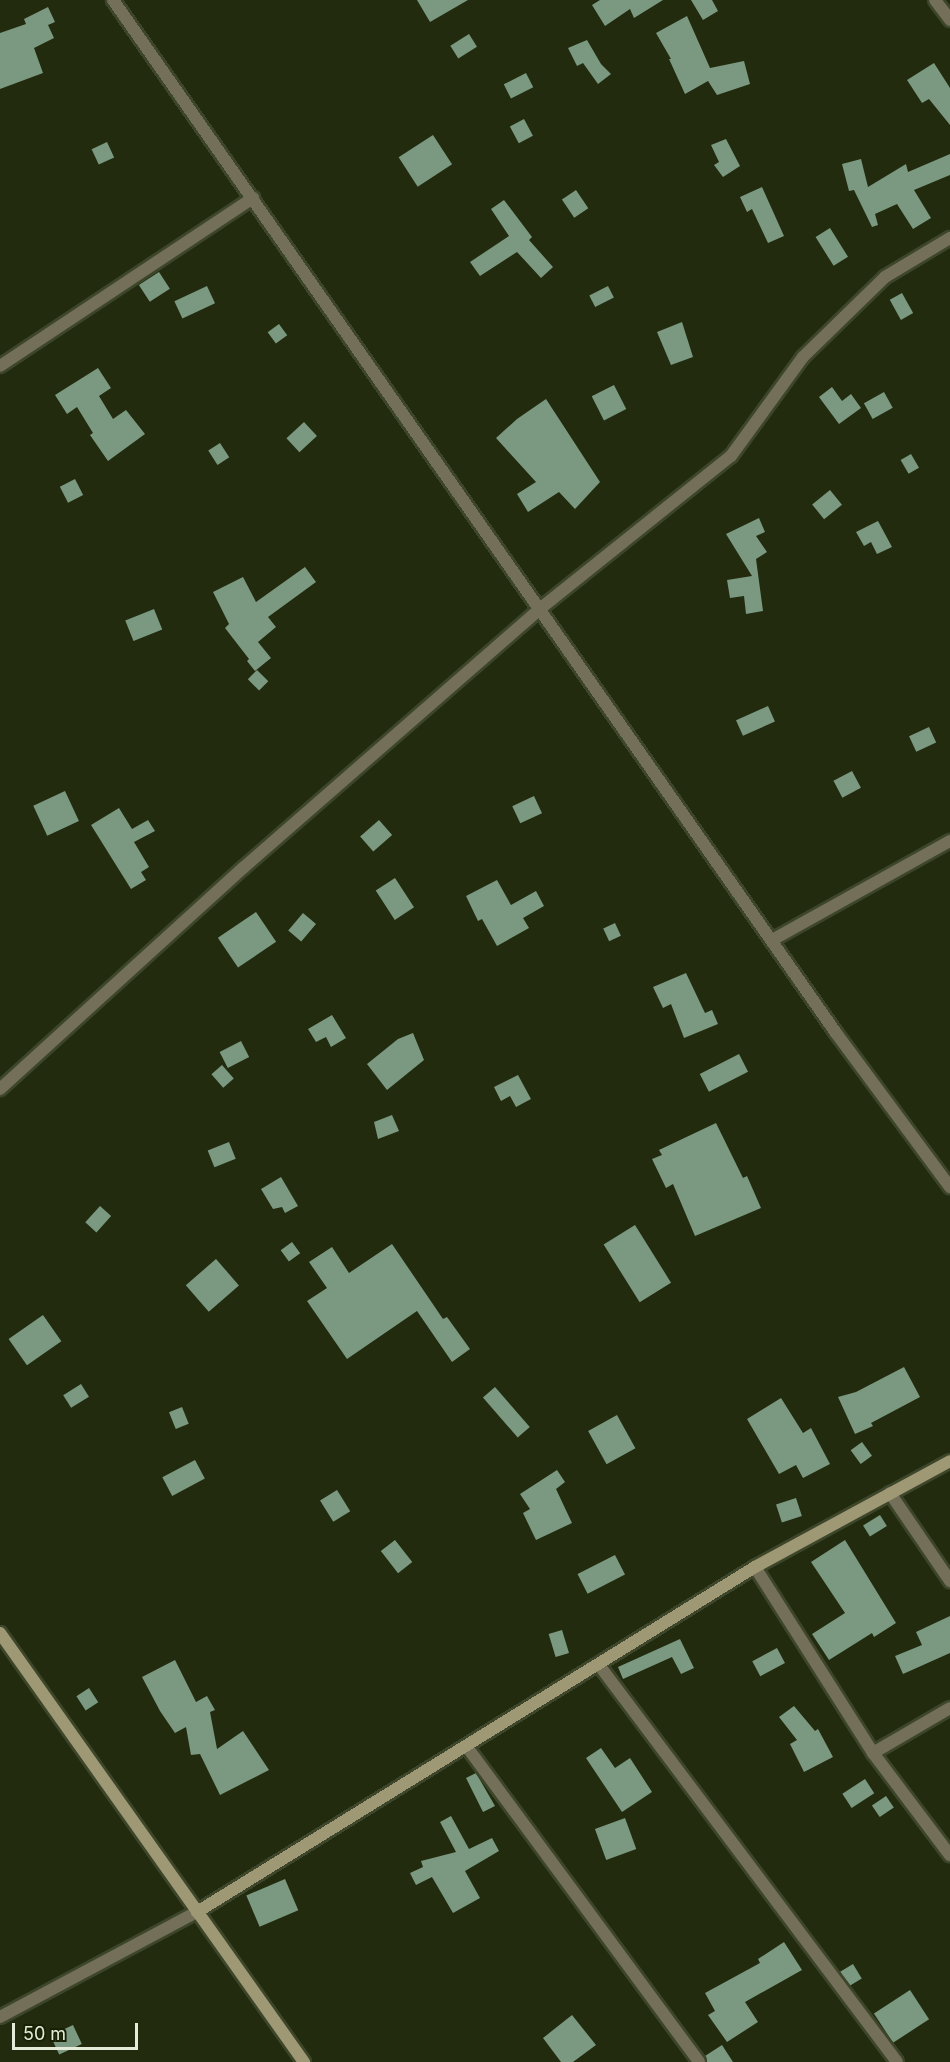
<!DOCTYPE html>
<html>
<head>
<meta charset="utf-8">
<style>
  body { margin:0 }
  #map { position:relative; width:950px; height:2062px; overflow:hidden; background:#222b0e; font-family:Inter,sans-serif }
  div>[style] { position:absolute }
  .building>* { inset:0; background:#7a9980; transform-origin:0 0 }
  .roads { filter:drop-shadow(2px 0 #3d462a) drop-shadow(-2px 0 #3d462a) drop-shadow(0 2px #3d462a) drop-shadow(0 -2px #3d462a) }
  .street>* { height:12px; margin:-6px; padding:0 6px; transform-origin:6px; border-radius:6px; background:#746f59 }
  .secondary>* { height:12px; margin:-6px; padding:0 6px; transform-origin:6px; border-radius:6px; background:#9f9874 }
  span { translate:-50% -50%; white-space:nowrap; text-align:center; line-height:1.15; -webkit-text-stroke:6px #182104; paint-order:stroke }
  .scale { position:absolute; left:12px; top:2023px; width:126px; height:27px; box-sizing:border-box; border:3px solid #e4ebd9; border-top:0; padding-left:8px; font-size:18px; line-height:21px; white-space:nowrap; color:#e4ebd9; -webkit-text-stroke:4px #182104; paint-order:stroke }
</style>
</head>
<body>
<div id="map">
  <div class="building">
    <div style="clip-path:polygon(417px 0,468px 0,430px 22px)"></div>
    <div style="clip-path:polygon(600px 0,663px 0,634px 18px,630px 9px,605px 26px,592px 5px)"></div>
    <div style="clip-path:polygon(691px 0,712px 0,718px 11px,703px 20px)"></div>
    <div style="clip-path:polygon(48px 7px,55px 22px,48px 25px,54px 38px,34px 48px,43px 73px,0 89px,0 33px,26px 24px,24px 19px)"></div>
    <div style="clip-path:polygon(687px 16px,710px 68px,744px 61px,750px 84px,717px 95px,708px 81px,685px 94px,669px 59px,671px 59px,656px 33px)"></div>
    <div style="left:469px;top:34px;width:15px;height:22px;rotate:58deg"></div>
    <div style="clip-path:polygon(587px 40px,601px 64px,611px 74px,598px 84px,583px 63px,577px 66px,568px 48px)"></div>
    <div style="clip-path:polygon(934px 63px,950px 88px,950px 125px,929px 99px,922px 103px,907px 80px)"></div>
    <div style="left:526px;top:73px;width:16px;height:25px;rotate:63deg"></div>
    <div style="left:524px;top:119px;width:19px;height:16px;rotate:62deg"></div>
    <div style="left:433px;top:135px;width:35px;height:41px;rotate:57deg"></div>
    <div style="clip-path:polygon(726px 139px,740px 166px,723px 177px,714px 165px,719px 162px,711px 145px)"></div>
    <div style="left:107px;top:142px;width:17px;height:17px;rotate:65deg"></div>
    <div style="clip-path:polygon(950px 154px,950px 175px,914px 190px,931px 218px,913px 229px,897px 204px,875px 214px,878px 225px,872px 227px,854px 190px,849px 191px,842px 164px,861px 159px,868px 187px,906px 164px,908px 172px)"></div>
    <div style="clip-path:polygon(762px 187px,784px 236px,768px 243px,752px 209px,747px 212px,740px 197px)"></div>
    <div style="left:576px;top:190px;width:22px;height:17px;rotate:56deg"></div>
    <div style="clip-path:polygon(504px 200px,532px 237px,529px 240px,553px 267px,541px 278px,517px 252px,480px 276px,470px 262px,509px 236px,491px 209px)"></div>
    <div style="left:830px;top:228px;width:34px;height:17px;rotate:58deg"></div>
    <div style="left:159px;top:272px;width:20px;height:24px;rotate:57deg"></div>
    <div style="left:207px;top:286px;width:19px;height:36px;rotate:65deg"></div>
    <div style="left:608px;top:286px;width:13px;height:21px;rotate:63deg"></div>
    <div style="left:902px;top:293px;width:23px;height:14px;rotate:61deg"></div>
    <div style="clip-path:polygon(682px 322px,693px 357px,671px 365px,657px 332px)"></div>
    <div style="left:279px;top:324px;width:14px;height:14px;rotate:54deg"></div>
    <div style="clip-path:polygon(98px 368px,111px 388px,99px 396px,113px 419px,126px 410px,145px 434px,108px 461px,90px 435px,93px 433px,77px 407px,67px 414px,55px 395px)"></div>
    <div style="left:614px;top:385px;width:27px;height:25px;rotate:63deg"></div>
    <div style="clip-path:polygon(832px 387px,842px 401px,851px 394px,861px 408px,839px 424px,819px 397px)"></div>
    <div style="left:884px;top:392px;width:18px;height:23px;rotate:61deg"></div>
    <div style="clip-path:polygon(546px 399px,600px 482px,575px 509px,559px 492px,528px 512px,517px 494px,536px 482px,496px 438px,517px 419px)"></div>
    <div style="left:304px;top:422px;width:19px;height:24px;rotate:47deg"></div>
    <div style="left:220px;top:443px;width:17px;height:14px;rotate:57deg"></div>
    <div style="left:911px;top:454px;width:16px;height:12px;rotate:60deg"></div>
    <div style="left:75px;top:479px;width:18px;height:17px;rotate:63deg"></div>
    <div style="left:830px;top:490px;width:19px;height:23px;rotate:51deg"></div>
    <div style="clip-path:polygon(759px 518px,765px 532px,756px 536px,767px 552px,756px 559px,763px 611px,746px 614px,744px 596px,730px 598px,727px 580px,752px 576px,726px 534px)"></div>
    <div style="clip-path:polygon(878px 521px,892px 547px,877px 554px,871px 542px,864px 546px,856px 532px)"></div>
    <div style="clip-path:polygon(305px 567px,316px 582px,268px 617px,276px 627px,258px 642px,271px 658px,255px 671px,247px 661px,249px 659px,225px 628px,229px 624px,213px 592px,243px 577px,256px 602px)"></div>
    <div style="left:154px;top:609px;width:22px;height:31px;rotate:68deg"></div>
    <div style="left:257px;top:670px;width:16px;height:13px;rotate:45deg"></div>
    <div style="left:768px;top:706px;width:17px;height:35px;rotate:66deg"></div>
    <div style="left:929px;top:727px;width:17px;height:22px;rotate:65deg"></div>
    <div style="left:852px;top:771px;width:19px;height:21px;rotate:62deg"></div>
    <div style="left:65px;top:791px;width:33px;height:35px;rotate:65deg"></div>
    <div style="left:534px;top:796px;width:19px;height:24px;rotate:65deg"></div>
    <div style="clip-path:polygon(119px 808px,132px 829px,148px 820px,155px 831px,134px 842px,149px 867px,141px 872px,146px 880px,131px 889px,91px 825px)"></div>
    <div style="left:379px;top:820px;width:20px;height:25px;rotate:49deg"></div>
    <div style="left:395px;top:878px;width:35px;height:23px;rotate:57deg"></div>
    <div style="clip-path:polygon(497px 880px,511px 905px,536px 891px,544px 906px,523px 918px,529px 928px,497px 946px,482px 919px,478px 921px,466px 896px)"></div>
    <div style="left:256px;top:912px;width:36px;height:46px;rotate:56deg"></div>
    <div style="left:303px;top:913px;width:17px;height:23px;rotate:40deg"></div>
    <div style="left:615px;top:923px;width:14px;height:13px;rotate:65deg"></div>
    <div style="clip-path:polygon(686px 973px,705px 1013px,712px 1010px,718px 1024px,684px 1038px,671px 1004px,663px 1008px,653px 987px)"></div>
    <div style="clip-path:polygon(332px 1015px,346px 1038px,331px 1047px,326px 1037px,316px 1042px,308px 1029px)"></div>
    <div style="clip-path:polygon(413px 1033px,424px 1060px,387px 1090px,367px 1064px,398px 1039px)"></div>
    <div style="left:241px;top:1041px;width:18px;height:24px;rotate:63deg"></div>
    <div style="left:739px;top:1054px;width:20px;height:44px;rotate:63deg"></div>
    <div style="left:222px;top:1065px;width:18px;height:14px;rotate:49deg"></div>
    <div style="clip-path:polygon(518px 1075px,531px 1099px,516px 1107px,510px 1096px,501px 1101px,494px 1087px)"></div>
    <div style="clip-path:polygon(392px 1115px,399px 1131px,378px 1139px,374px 1122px)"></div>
    <div style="clip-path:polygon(716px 1123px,743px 1178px,747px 1176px,761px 1208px,695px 1236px,673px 1184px,666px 1188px,652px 1159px,662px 1155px,659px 1150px)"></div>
    <div style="left:229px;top:1142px;width:18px;height:23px;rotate:68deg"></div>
    <div style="clip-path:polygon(281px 1177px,298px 1206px,285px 1213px,282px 1207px,273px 1209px,261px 1189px)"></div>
    <div style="left:100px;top:1206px;width:15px;height:22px;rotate:42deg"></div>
    <div style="left:635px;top:1225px;width:68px;height:37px;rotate:58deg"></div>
    <div style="left:292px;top:1242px;width:14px;height:14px;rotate:54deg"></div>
    <div style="clip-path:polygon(392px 1244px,443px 1319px,447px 1317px,470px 1349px,452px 1362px,417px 1311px,347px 1359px,307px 1301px,327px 1288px,309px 1262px,332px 1247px,349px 1273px)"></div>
    <div style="left:216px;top:1259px;width:35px;height:40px;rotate:49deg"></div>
    <div style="left:43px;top:1315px;width:32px;height:42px;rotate:55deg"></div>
    <div style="clip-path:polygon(904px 1367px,920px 1397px,871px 1423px,873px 1426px,855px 1434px,838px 1397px,856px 1392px)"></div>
    <div style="left:81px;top:1384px;width:15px;height:21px;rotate:58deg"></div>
    <div style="left:495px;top:1387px;width:53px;height:16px;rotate:49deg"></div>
    <div style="clip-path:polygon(781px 1398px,803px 1433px,811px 1428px,830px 1464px,803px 1478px,796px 1465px,779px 1474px,747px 1419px)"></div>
    <div style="left:182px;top:1407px;width:18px;height:14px;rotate:68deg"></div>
    <div style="left:617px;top:1415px;width:38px;height:33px;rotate:61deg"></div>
    <div style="left:862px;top:1442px;width:17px;height:14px;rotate:54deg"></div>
    <div style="left:195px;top:1460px;width:21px;height:37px;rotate:62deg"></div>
    <div style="clip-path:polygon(557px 1470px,565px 1482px,556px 1489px,572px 1523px,536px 1540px,523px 1513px,530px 1509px,520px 1494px)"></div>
    <div style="left:337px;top:1490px;width:25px;height:20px;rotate:58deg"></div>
    <div style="left:796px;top:1498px;width:19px;height:21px;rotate:72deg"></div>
    <div style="left:880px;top:1515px;width:13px;height:20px;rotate:58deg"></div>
    <div style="left:395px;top:1540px;width:28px;height:18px;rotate:52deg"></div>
    <div style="clip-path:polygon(845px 1540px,896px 1623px,874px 1637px,872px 1633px,829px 1660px,812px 1634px,845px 1613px,811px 1562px)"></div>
    <div style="left:615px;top:1555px;width:22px;height:42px;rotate:63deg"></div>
    <div style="clip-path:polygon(950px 1616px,950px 1653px,903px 1674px,895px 1656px,922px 1645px,916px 1632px)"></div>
    <div style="left:562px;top:1630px;width:24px;height:14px;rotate:73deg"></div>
    <div style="clip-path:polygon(680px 1639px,694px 1668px,681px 1674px,672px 1657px,623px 1679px,618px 1667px)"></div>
    <div style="left:777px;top:1648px;width:17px;height:28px;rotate:62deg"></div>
    <div style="clip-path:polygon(175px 1660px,196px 1702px,207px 1696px,215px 1710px,210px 1712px,217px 1749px,243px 1731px,269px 1770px,220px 1795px,200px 1754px,191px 1755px,186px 1727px,175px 1733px,160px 1711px,142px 1677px)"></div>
    <div style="left:89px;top:1688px;width:17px;height:15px;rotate:57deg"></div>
    <div style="clip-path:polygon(794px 1706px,815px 1731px,818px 1729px,833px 1757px,804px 1772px,790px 1744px,797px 1740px,779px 1717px)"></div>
    <div style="clip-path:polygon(601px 1748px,615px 1768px,630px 1758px,652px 1792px,622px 1812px,586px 1758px)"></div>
    <div style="clip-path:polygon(476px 1773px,495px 1806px,483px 1812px,466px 1778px)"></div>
    <div style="left:865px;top:1779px;width:17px;height:27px;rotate:57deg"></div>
    <div style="left:886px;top:1796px;width:14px;height:17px;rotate:56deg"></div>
    <div style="clip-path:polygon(451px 1816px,469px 1849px,492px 1838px,499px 1851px,465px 1871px,480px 1898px,453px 1913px,432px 1877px,416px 1885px,410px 1873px,423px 1867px,421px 1861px,456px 1852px,440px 1822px)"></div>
    <div style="left:625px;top:1818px;width:33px;height:32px;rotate:70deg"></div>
    <div style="left:285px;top:1879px;width:34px;height:42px;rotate:67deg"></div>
    <div style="clip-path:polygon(784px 1942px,802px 1970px,745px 2002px,758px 2022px,727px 2042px,708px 2015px,715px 2011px,705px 1993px,760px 1963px,758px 1959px)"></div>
    <div style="left:853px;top:1964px;width:17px;height:15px;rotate:59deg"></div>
    <div style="left:910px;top:1990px;width:35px;height:43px;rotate:57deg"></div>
    <div style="clip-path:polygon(572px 2015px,596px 2045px,573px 2062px,561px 2062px,543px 2038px)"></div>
    <div style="left:73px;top:2025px;width:21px;height:25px;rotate:65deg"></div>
    <div style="clip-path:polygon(722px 2045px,733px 2062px,707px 2062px,705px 2056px)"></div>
  </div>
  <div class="roads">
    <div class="street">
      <div style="left:113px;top:0;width:1261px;rotate:55.01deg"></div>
      <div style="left:836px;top:1033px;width:192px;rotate:53.5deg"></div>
      <div style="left:935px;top:0;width:25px;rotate:53deg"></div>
      <div style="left:0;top:366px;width:304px;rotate:-33.6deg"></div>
      <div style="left:772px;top:940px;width:204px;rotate:-29.1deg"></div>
      <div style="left:0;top:1089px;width:328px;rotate:-42.3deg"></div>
      <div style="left:243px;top:868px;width:395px;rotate:-41.1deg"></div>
      <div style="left:541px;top:608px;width:243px;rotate:-38.7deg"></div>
      <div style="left:731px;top:456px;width:122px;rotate:-54deg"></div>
      <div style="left:803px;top:357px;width:115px;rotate:-44.3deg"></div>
      <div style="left:885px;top:277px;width:76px;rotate:-31deg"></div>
      <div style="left:890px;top:1493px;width:107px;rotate:55.7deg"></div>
      <div style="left:755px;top:1567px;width:220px;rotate:57.6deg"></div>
      <div style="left:873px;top:1753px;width:128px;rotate:53deg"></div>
      <div style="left:599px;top:1665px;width:496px;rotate:53.1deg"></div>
      <div style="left:467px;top:1747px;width:391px;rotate:53.6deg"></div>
      <div style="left:873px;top:1753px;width:89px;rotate:-30.3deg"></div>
      <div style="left:0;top:2017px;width:223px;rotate:-28.1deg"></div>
    </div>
    <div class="secondary">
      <div style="left:0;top:1633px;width:526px;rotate:54.68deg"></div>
      <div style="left:197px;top:1912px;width:656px;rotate:-31.73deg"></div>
      <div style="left:755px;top:1567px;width:222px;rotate:-28.5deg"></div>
    </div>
  </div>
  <div class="scale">50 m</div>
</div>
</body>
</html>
